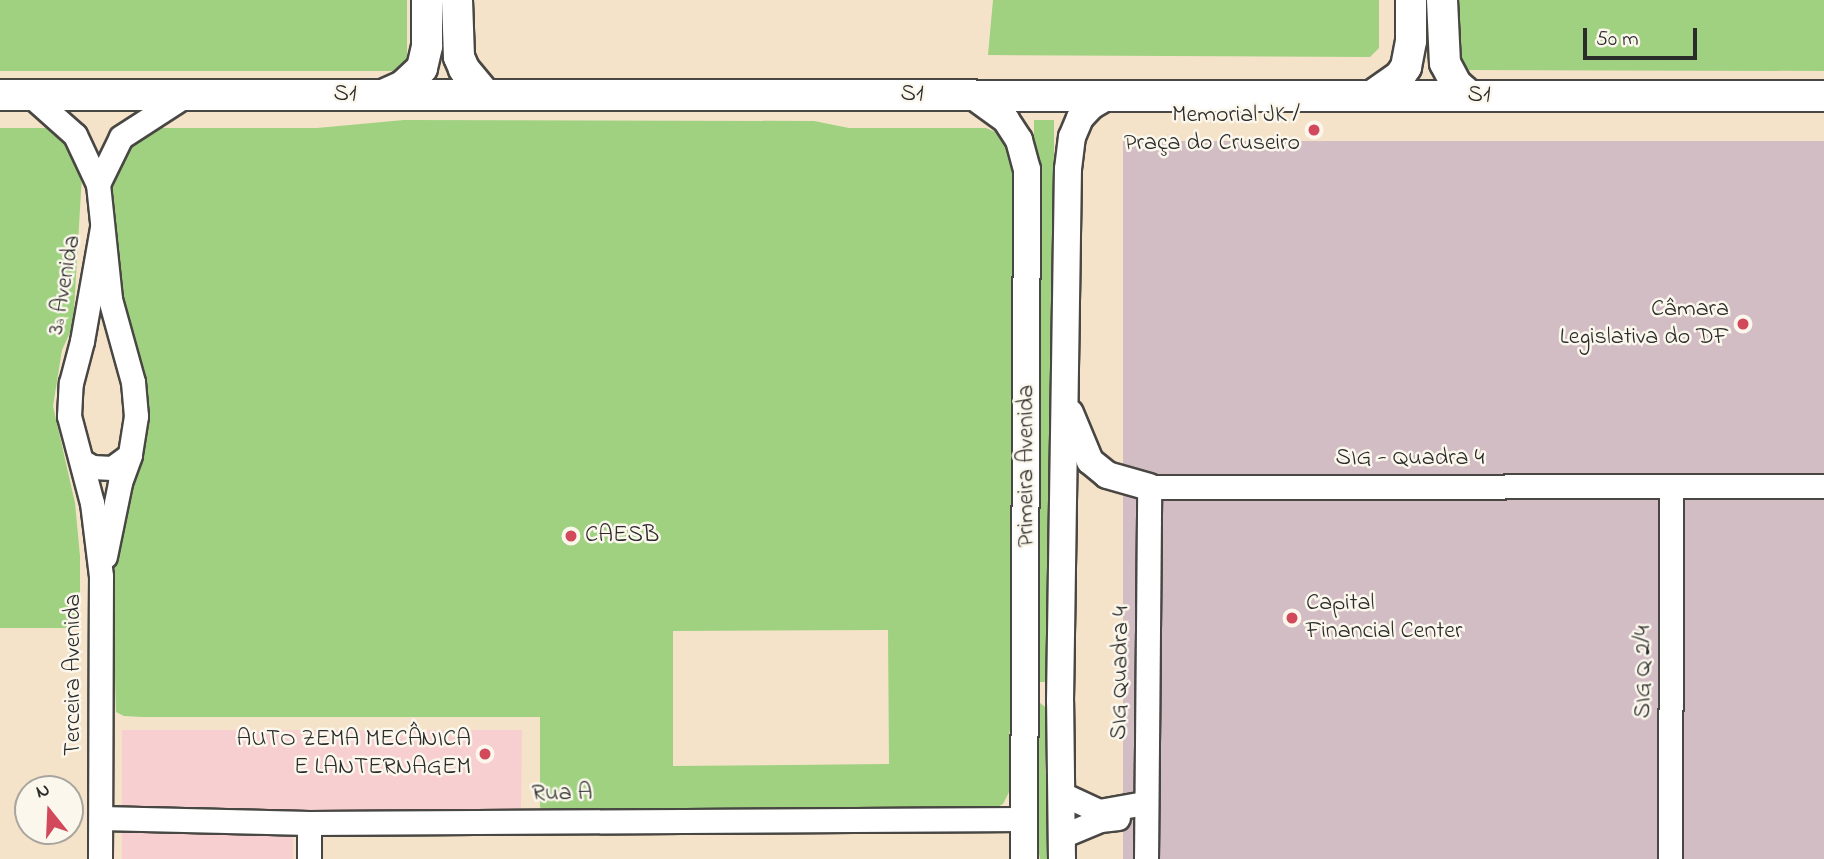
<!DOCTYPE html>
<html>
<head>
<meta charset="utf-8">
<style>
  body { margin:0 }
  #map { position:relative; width:1824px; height:859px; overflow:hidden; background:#f5e3c9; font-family:"Indie Flower",sans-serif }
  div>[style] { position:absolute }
  .built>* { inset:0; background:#f7cfd0 }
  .industrial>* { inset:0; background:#d2bdc5; transform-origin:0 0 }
  .green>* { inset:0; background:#9fd181; transform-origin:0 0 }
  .roads { filter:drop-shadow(2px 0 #494743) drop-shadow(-2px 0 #494743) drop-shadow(0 2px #494743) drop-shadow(0 -2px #494743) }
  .tertiary>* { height:23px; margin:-11.5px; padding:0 11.5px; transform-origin:11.5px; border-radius:11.5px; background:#fff }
  .secondary>* { height:26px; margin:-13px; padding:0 13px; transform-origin:13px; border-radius:13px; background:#fff }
  .trunk>* { height:30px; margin:-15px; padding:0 15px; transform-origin:15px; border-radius:15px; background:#fff }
  .dots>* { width:19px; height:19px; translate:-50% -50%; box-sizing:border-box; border:4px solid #fbf7ec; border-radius:50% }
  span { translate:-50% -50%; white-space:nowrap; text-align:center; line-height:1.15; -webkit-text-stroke:5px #fbf7ec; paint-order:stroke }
  .street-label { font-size:24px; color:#2b2b2b }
  .poi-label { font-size:24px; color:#2b2b2b }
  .right { translate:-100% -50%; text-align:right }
  .left { translate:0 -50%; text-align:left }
  .north { position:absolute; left:14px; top:775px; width:70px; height:70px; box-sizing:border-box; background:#fbf7ec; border:2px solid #a8a59f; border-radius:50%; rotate:342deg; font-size:19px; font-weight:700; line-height:28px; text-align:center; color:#2b2b2b }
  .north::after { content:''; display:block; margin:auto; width:24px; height:32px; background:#d1495b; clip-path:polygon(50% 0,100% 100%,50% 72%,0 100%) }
  .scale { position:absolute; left:1583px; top:28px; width:114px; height:32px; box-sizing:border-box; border:4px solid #2b2b2b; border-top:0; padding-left:9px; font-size:21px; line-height:24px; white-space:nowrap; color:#2b2b2b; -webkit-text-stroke:5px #fbf7ec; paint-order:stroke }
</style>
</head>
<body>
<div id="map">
  <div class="built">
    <div style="clip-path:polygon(122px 730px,522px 730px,521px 812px,293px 813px,293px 859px,122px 859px)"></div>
  </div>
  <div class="industrial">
    <div style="left:1123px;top:141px;width:701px;height:718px"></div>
  </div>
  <div class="green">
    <div style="left:0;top:0;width:407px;height:71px"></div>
    <div style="clip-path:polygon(993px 0,1379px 0,1379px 48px,1370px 57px,988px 55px)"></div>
    <div style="clip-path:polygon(1454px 0,1824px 0,1824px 71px,1468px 70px,1459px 66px)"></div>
    <div style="clip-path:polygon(evenodd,404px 120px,814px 121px,849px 128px,986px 128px,1003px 135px,1014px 149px,1017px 702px,1009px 734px,1009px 792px,1003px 804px,991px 810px,544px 811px,540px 807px,540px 717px,142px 717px,124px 716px,116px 712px,112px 573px,114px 538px,127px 472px,125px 330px,113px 248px,113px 157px,147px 128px,317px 128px,404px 120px,888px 630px,889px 764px,673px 766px,673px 631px,888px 630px)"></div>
    <div style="left:1034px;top:120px;width:20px;height:562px"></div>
    <div style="clip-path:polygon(0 128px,52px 128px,83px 159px,73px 326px,62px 350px,53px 406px,75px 503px,80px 556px,80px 628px,0 628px)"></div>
    <div style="clip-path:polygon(1039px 702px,1045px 707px,1045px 771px,1053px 816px,1053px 859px,1040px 859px,1033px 819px,1036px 703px)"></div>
  </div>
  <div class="roads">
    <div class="tertiary">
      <div style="left:30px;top:95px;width:60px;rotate:41.6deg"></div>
      <div style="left:75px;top:135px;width:54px;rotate:64.9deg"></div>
      <div style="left:98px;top:184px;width:116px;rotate:84deg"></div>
      <div style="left:110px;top:299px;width:86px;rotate:74.5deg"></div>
      <div style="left:133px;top:382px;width:34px;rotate:85deg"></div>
      <div style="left:136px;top:416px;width:39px;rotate:99deg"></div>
      <div style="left:130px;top:455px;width:30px;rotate:110deg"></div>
      <div style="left:120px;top:483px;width:75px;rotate:101.6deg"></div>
      <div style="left:98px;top:184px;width:52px;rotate:-63.9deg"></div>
      <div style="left:121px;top:137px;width:74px;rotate:-32.8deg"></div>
      <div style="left:82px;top:461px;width:12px;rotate:31deg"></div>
      <div style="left:92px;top:467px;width:20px;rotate:3deg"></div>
      <div style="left:112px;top:468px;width:22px;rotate:-36deg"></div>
      <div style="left:1062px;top:794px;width:41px;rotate:24.7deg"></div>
      <div style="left:1099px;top:811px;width:47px;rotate:-9.9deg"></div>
      <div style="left:101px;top:818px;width:208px;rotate:1.4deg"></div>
      <div style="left:309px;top:823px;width:714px;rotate:-0.32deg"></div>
      <div style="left:1062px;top:836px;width:41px;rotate:-22.8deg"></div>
      <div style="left:1100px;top:820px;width:18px;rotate:-6deg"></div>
      <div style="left:100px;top:859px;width:283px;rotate:-89.8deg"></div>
      <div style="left:101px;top:576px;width:74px;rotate:-97deg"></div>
      <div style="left:92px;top:503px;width:90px;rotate:-104.8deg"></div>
      <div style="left:69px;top:416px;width:33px;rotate:-87deg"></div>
      <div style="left:71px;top:383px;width:43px;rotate:-75.3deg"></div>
      <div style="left:82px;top:341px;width:115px;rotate:-80deg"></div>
      <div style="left:309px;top:859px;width:36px;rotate:-90deg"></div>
      <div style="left:1146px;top:859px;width:372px;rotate:-89.5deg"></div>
      <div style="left:1149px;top:487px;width:675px;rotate:-0.08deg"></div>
      <div style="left:1670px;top:859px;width:373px;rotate:-89.8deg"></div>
    </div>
    <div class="secondary">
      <div style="left:973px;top:96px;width:41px;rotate:36deg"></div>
      <div style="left:1006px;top:120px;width:24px;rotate:57deg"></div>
      <div style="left:1019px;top:140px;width:30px;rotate:75deg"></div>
      <div style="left:1027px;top:169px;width:690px;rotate:90.25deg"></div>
      <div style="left:1070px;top:413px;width:52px;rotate:67.4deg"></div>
      <div style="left:1090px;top:461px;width:22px;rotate:39deg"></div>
      <div style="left:1107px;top:475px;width:44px;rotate:15.9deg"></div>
      <div style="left:1062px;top:859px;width:158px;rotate:-90.7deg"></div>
      <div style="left:1060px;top:701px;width:532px;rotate:-89.14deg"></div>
      <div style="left:1068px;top:169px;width:32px;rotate:-83deg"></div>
      <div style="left:1072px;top:137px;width:21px;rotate:-67deg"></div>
      <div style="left:1080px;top:118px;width:16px;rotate:-47deg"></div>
      <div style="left:1091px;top:106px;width:22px;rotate:-30deg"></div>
    </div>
    <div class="trunk">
      <div style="left:457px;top:0;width:57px;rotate:88deg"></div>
      <div style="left:459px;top:57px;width:13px;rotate:67deg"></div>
      <div style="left:464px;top:69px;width:34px;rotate:50deg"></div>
      <div style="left:1442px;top:0;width:63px;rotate:87.3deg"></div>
      <div style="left:1445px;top:63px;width:24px;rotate:62deg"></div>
      <div style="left:1456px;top:84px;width:18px;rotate:41deg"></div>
      <div style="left:0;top:95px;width:1824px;rotate:0.03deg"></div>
      <div style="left:383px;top:95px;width:22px;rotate:-24deg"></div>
      <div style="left:403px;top:86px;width:26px;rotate:-43deg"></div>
      <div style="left:422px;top:68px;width:23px;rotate:-77deg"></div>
      <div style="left:427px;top:46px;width:46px;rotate:-90deg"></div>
      <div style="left:1373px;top:95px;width:33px;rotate:-35deg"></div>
      <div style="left:1400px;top:76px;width:11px;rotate:-56deg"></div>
      <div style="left:1406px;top:67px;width:26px;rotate:-79deg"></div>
      <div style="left:1411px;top:41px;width:41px;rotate:-90deg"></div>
    </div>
  </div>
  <div class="dots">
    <div style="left:1314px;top:130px;background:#d1495b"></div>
    <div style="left:1743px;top:324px;background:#d1495b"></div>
    <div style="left:571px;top:536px;background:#d1495b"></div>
    <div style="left:1292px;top:618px;background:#d1495b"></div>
    <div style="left:485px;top:754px;background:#d1495b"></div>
  </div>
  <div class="street-label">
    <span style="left:345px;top:95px">S1</span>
    <span style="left:912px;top:95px">S1</span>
    <span style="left:1479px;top:96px">S1</span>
    <span style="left:65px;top:285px;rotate:-80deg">3ª Avenida</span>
    <span style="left:1410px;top:459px">SIG - Quadra 4</span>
    <span style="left:1027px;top:466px;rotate:-90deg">Primeira Avenida</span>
    <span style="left:1644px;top:672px;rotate:-90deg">SIG Q 2/4</span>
    <span style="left:1121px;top:673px;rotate:-89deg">SIG Quadra 4</span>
    <span style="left:74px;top:675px;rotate:-90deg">Terceira Avenida</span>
    <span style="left:562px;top:794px;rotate:-1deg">Rua A</span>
  </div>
  <div class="poi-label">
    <span class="right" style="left:1300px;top:130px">Memorial JK /<br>Praça do Cruseiro</span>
    <span class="right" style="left:1729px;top:324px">Câmara<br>Legislativa do DF</span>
    <span class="left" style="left:585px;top:536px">CAESB</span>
    <span class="left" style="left:1306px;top:618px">Capital<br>Financial Center</span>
    <span class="right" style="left:471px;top:754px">AUTO ZEMA MECÂNICA<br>E LANTERNAGEM</span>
  </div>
  <div class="north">N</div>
  <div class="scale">50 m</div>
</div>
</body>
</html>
